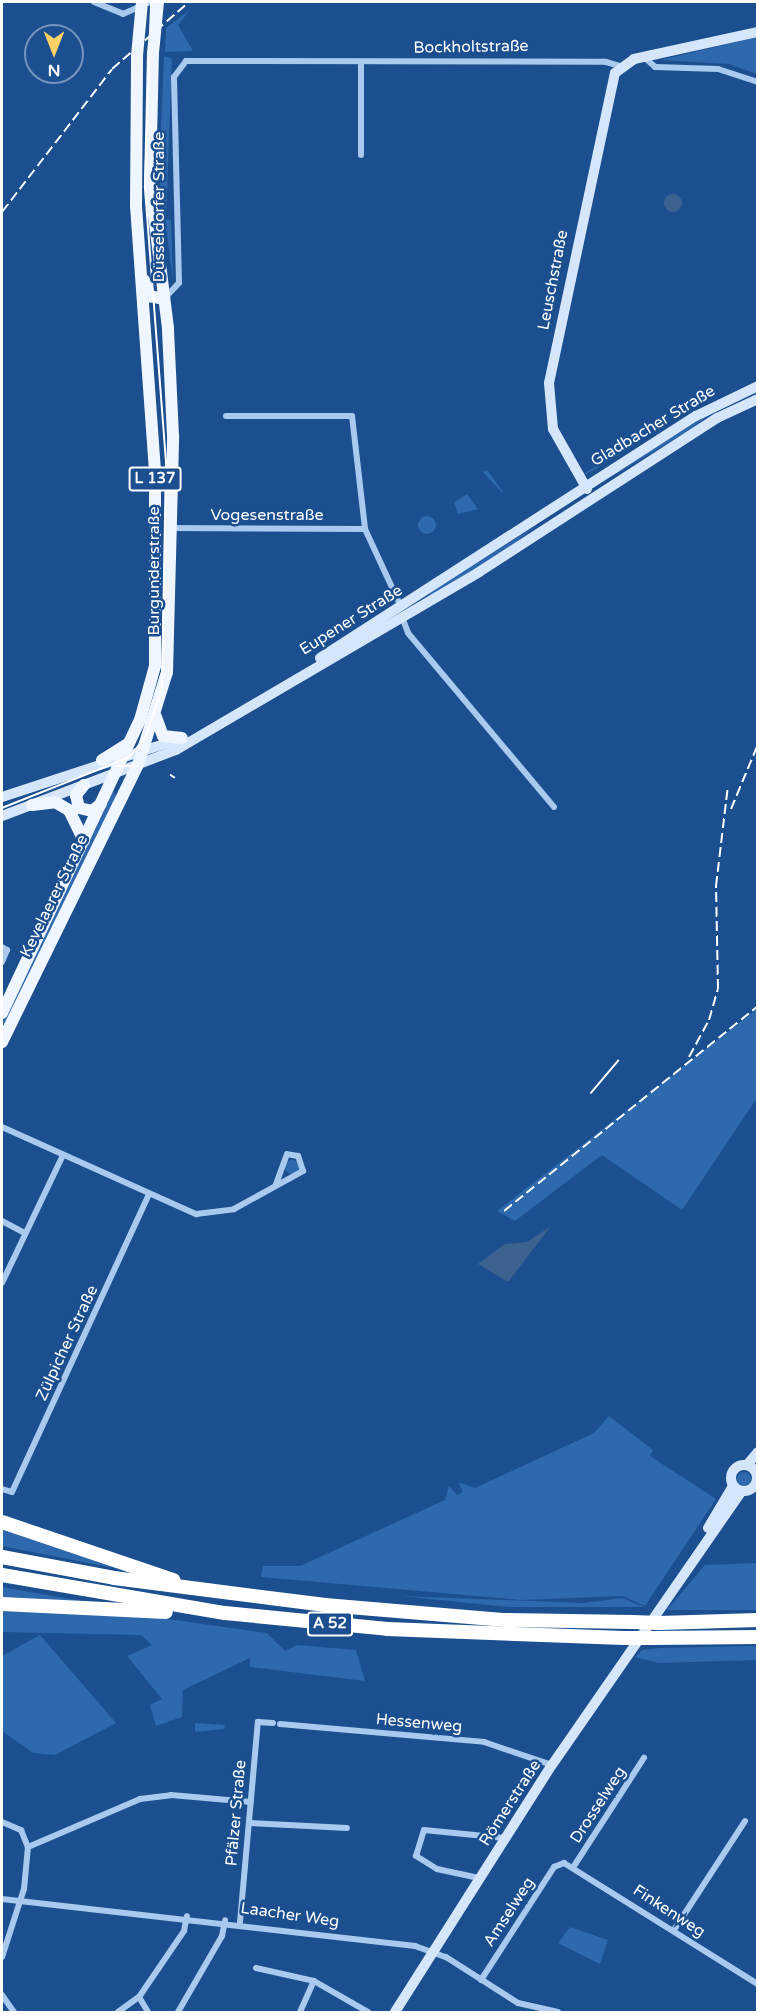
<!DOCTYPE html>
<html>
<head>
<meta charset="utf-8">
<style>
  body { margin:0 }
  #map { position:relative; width:759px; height:2014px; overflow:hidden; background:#1b4f8f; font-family:"Varela Round",sans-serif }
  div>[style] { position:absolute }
  .green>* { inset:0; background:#2e69ad }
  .round { border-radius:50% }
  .water>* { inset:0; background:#3c6290 }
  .street>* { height:6px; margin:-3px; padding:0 3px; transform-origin:3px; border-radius:3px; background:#a9c9ee }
  .secondary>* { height:10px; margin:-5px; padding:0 5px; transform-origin:5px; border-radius:5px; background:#d6e6fa }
  .secondary>.ring { margin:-5px; padding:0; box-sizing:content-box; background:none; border:10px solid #d6e6fa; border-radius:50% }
  .primary>* { height:12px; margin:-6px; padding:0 6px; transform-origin:6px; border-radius:6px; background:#f0f6ff }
  .highway>* { height:14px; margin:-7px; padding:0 7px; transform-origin:7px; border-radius:7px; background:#fff }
  .tram>* { height:1.5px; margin:-0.75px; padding:0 0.75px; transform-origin:0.75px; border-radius:0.75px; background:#fff }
  .rail>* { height:2px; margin-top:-1px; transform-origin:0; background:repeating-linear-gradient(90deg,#fff 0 10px,transparent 0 14.5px) }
  .primary-bridge>* { height:12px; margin:-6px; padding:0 6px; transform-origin:6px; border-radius:6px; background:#f0f6ff }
  .highway-bridge>* { height:14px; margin:-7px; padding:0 7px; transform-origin:7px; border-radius:7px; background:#fff }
  span { translate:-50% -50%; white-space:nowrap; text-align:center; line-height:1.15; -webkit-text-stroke:5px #1b4f8f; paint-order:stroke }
  .shield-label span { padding:2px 4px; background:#1b4f8f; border:2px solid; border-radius:4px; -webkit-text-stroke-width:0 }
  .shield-label { font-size:15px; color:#fff; font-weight:700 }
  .street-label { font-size:16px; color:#fff }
  .frame { position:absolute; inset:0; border:3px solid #fff; pointer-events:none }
  .north { position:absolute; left:24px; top:24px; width:60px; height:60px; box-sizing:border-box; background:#1b4f8f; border:2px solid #7695bc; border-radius:50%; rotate:180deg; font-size:16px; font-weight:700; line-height:24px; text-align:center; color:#fff }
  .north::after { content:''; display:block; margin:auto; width:21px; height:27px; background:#ffd166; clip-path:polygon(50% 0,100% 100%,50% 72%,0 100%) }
</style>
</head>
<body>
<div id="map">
  <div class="green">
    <div style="clip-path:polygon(190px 10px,178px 25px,193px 51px,165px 52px,166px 28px)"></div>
    <div style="clip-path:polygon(757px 37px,757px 74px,729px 64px,661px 60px)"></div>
    <div style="clip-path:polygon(164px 56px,172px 59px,166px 219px,171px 220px,173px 281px,159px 174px)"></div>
    <div style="clip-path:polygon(712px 413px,688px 431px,601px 483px,654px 446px)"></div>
    <div style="clip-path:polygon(633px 444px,634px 446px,585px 475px,585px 473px)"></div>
    <div style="clip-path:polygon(487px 470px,503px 492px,502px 493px,483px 472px)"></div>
    <div style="clip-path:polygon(467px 494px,478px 509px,458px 514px,454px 502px)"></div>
    <div class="round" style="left:418px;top:516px;width:18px;height:18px"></div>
    <div style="clip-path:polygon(539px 524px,494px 558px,430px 596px,430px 593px)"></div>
    <div style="clip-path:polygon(113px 790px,116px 795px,2px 1034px,2px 1020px)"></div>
    <div style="clip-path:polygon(757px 1009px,757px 1098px,682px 1210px,602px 1155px,515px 1221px,497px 1211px)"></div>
    <div class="round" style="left:285px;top:1160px;width:14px;height:14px"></div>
    <div style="clip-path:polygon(609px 1416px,653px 1450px,650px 1456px,716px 1499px,645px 1606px,623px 1596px,521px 1600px,261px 1577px,263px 1566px,300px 1566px,445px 1500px,449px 1486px,457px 1495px,463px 1492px,458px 1482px,475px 1488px,594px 1433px)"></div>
    <div class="round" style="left:737px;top:1472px;width:14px;height:14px"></div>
    <div style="clip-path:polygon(2px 1528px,110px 1566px,113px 1568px,2px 1546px)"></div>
    <div style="clip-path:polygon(757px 1563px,757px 1610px,667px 1610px,705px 1565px)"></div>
    <div style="clip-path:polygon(2px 1587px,110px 1606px,2px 1598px)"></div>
    <div style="clip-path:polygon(400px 1596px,584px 1603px,622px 1598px,644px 1607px,508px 1607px)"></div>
    <div style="clip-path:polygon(2px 1611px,153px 1617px,267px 1633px,285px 1651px,297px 1645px,356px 1650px,365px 1681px,250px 1667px,250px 1658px,183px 1690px,182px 1717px,156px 1726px,150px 1705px,162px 1699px,127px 1656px,152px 1645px,141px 1635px,3px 1632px)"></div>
    <div style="clip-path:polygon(40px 1635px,116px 1723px,55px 1755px,33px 1753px,2px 1731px,2px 1656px)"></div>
    <div style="clip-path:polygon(757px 1646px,757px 1660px,659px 1663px,635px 1657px,642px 1650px,660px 1648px)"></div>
    <div style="clip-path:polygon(195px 1723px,225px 1725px,224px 1729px,195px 1732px)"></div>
    <div style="clip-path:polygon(570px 1927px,608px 1940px,600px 1964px,558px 1943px)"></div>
  </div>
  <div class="water">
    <div class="round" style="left:664px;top:194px;width:18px;height:18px"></div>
    <div style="clip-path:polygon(551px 1226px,508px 1282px,478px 1264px,505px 1244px,527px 1242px)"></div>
  </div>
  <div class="street">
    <div style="left:94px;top:2px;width:31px;rotate:22deg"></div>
    <div style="left:123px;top:14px;width:30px;rotate:-24deg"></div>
    <div style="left:644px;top:57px;width:15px;rotate:42deg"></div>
    <div style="left:655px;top:67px;width:63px;rotate:1.8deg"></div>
    <div style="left:718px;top:69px;width:42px;rotate:18deg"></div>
    <div style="left:361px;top:155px;width:92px;rotate:-90deg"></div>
    <div style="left:164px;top:299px;width:22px;rotate:-47deg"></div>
    <div style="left:179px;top:283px;width:206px;rotate:-91.4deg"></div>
    <div style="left:174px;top:77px;width:20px;rotate:-53deg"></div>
    <div style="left:186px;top:61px;width:420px;rotate:0.1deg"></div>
    <div style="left:606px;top:62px;width:15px;rotate:16deg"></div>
    <div style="left:226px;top:416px;width:126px"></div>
    <div style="left:352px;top:416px;width:114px;rotate:83.4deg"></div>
    <div style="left:365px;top:529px;width:86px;rotate:65.2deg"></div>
    <div style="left:170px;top:528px;width:195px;rotate:0.3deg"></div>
    <div style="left:402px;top:617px;width:17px;rotate:69deg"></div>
    <div style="left:408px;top:633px;width:227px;rotate:50deg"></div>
    <div style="left:2px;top:947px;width:6px;rotate:31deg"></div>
    <div style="left:7px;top:950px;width:13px;rotate:113deg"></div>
    <div style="left:2px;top:1127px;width:213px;rotate:24.2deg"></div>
    <div style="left:196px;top:1214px;width:38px;rotate:-7deg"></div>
    <div style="left:234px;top:1209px;width:79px;rotate:-28.8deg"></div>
    <div style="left:303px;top:1171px;width:16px;rotate:-108deg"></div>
    <div style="left:298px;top:1156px;width:11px;rotate:-170deg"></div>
    <div style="left:287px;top:1154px;width:33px;rotate:110deg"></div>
    <div style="left:2px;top:1221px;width:26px;rotate:28deg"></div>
    <div style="left:2px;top:1283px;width:142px;rotate:-64.5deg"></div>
    <div style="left:2px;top:1489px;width:10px;rotate:17deg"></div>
    <div style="left:12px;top:1492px;width:328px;rotate:-65.3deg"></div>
    <div style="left:280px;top:1724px;width:205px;rotate:5deg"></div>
    <div style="left:484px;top:1742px;width:72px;rotate:18.7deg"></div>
    <div style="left:2px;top:1822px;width:21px;rotate:23deg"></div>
    <div style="left:21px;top:1830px;width:18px;rotate:68deg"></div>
    <div style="left:249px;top:1823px;width:98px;rotate:2.9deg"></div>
    <div style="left:574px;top:1866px;width:129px;rotate:-57.1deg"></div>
    <div style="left:479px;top:1878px;width:43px;rotate:-167.9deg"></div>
    <div style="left:437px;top:1869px;width:25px;rotate:-148deg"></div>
    <div style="left:416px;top:1856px;width:27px;rotate:-73deg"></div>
    <div style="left:424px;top:1830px;width:81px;rotate:5.6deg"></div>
    <div style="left:2px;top:1899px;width:416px;rotate:6.5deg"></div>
    <div style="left:415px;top:1946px;width:33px;rotate:20deg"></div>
    <div style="left:446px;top:1957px;width:85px;rotate:32.6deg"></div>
    <div style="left:518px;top:2003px;width:41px;rotate:12.7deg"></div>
    <div style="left:240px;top:1922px;width:201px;rotate:-84.9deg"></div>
    <div style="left:258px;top:1722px;width:15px;rotate:4deg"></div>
    <div style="left:674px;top:1930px;width:130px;rotate:-56.9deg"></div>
    <div style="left:2px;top:1957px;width:71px;rotate:-72.1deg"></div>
    <div style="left:24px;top:1889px;width:42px;rotate:-84.6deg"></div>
    <div style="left:28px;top:1847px;width:122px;rotate:-23.2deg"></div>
    <div style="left:140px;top:1799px;width:31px;rotate:-7deg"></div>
    <div style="left:171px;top:1795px;width:80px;rotate:5deg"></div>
    <div style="left:256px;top:1968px;width:59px;rotate:12.6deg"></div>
    <div style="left:314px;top:1981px;width:62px;rotate:29.9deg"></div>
    <div style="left:481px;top:1980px;width:135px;rotate:-57.1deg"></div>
    <div style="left:554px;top:1867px;width:11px;rotate:-22deg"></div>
    <div style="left:564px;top:1863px;width:229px;rotate:32deg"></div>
    <div style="left:2px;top:1995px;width:21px;rotate:55deg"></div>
    <div style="left:139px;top:1997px;width:80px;rotate:-55.7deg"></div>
    <div style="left:184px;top:1931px;width:15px;rotate:-79deg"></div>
    <div style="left:118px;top:2012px;width:26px;rotate:-36deg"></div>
    <div style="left:139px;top:1997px;width:17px;rotate:59deg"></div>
    <div style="left:178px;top:2012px;width:88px;rotate:-59.9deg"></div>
    <div style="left:222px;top:1936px;width:16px;rotate:-79deg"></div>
    <div style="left:300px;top:2012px;width:34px;rotate:-66deg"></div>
  </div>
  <div class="secondary">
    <div style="left:587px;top:489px;width:69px;rotate:-119.5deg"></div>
    <div style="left:553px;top:429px;width:46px;rotate:-95deg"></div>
    <div style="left:549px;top:383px;width:317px;rotate:-78deg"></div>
    <div style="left:615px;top:73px;width:24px;rotate:-36deg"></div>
    <div style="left:634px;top:59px;width:127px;rotate:-12.3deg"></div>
    <div style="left:320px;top:658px;width:447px;rotate:-32.8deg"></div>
    <div style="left:696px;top:416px;width:69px;rotate:-25.8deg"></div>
    <div style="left:2px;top:797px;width:189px;rotate:-18.1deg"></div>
    <div style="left:2px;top:816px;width:186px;rotate:-20.8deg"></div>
    <div style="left:176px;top:750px;width:351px;rotate:-30.4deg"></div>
    <div style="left:479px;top:572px;width:283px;rotate:-32.9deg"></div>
    <div style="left:717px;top:418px;width:45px;rotate:-24.9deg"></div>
    <div class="ring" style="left:731px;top:1465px;width:16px;height:16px"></div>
    <div style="left:747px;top:1465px;width:17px;rotate:-50deg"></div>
    <div style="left:708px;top:1528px;width:49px;rotate:-59.2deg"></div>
    <div style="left:395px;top:2012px;width:293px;rotate:-57.6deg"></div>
    <div style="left:552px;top:1765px;width:332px;rotate:-55.3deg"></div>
  </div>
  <div class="primary">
    <div style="left:144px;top:280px;width:17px;rotate:73deg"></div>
    <div style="left:149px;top:296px;width:15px;rotate:11deg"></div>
    <div style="left:156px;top:717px;width:20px;rotate:70deg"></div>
    <div style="left:163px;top:736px;width:19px;rotate:6deg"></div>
    <div style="left:102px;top:760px;width:31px;rotate:-32deg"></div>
    <div style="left:84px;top:785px;width:13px;rotate:129deg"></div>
    <div style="left:76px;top:795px;width:13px;rotate:77deg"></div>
    <div style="left:79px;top:808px;width:13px;rotate:13deg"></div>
    <div style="left:92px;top:811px;width:11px;rotate:-38deg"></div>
    <div style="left:32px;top:805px;width:23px;rotate:-7deg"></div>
    <div style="left:55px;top:802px;width:16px;rotate:30deg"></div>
    <div style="left:69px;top:810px;width:34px;rotate:64deg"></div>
    <div style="left:2px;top:1013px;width:324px;rotate:-64.8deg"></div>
    <div style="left:140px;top:720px;width:56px;rotate:-74.5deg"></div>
    <div style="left:155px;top:666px;width:195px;rotate:-90deg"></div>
    <div style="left:155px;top:471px;width:265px;rotate:-94.1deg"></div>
    <div style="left:136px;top:207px;width:151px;rotate:-89.6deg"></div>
    <div style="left:2px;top:1042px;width:312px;rotate:-63.9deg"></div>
    <div style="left:139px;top:762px;width:94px;rotate:-72.7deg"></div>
    <div style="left:167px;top:672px;width:236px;rotate:-88.5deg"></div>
    <div style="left:173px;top:436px;width:108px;rotate:-92.7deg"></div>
    <div style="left:168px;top:328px;width:146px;rotate:-97.1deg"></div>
    <div style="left:150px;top:183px;width:130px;rotate:-88.7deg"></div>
  </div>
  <div class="highway">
    <div style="left:2px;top:1522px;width:181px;rotate:18.7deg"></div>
    <div style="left:2px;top:1557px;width:114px;rotate:10.6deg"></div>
    <div style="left:114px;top:1578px;width:213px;rotate:7.3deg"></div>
    <div style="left:325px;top:1605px;width:181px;rotate:4.8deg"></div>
    <div style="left:505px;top:1620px;width:128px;rotate:0.9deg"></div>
    <div style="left:2px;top:1575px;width:226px;rotate:9.7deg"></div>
    <div style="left:225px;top:1613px;width:163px;rotate:5.6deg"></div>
    <div style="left:387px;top:1629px;width:237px;rotate:2.2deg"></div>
    <div style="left:2px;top:1604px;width:164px;rotate:2.8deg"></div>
    <div style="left:659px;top:1623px;width:99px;rotate:-1.7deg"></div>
    <div style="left:649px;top:1638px;width:109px;rotate:-0.5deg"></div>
  </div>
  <div class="tram">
    <div style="left:116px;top:766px;width:22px"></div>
    <div style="left:171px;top:775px;width:4px;rotate:34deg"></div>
    <div style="left:2px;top:808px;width:138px;rotate:-21.7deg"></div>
    <div style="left:130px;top:757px;width:26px;rotate:-53deg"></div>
    <div style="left:146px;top:736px;width:50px;rotate:-71.2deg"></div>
    <div style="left:162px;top:689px;width:227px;rotate:-89deg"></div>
    <div style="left:166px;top:462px;width:276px;rotate:-94.4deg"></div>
    <div style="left:145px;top:187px;width:185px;rotate:-88.1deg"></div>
    <div style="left:591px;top:1093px;width:42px;rotate:-49.8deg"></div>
  </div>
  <div class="rail">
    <div style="left:2px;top:212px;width:180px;rotate:-52.4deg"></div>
    <div style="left:112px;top:69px;width:102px;rotate:-41deg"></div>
    <div style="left:731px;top:809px;width:70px;rotate:-67.4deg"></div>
    <div style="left:689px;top:1057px;width:42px;rotate:-61.6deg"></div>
    <div style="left:709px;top:1020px;width:32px;rotate:-74deg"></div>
    <div style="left:718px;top:989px;width:103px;rotate:-91.1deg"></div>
    <div style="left:716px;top:886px;width:101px;rotate:-83.2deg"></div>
    <div style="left:504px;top:1211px;width:326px;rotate:-38.9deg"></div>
  </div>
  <div class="primary-bridge">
    <div style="left:153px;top:53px;width:51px;rotate:-84.4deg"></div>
    <div style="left:137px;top:56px;width:54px;rotate:-84.7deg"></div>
  </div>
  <div class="highway-bridge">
    <div style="left:633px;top:1622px;width:26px;rotate:2deg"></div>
    <div style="left:624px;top:1638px;width:25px"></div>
  </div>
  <div class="shield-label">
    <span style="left:155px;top:479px">L 137</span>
    <span style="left:330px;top:1624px">A 52</span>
  </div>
  <div class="street-label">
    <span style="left:471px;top:47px;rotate:-1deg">Bockholtstraße</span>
    <span style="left:159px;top:207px;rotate:-90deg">Düsseldorfer Straße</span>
    <span style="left:553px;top:280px;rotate:-79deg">Leuschstraße</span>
    <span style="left:653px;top:426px;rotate:-31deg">Gladbacher Straße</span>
    <span style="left:267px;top:515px">Vogesenstraße</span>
    <span style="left:154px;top:571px;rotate:-90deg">Burgunderstraße</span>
    <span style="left:351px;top:620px;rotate:-32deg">Eupener Straße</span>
    <span style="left:54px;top:896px;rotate:-64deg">Kevelaerer Straße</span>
    <span style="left:67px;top:1343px;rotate:-65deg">Zülpicher Straße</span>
    <span style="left:419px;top:1723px;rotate:5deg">Hessenweg</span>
    <span style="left:510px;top:1803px;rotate:-57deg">Römerstraße</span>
    <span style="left:598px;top:1805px;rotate:-57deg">Drosselweg</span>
    <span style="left:236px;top:1813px;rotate:-85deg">Pfälzer Straße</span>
    <span style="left:669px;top:1911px;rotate:33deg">Finkenweg</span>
    <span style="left:509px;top:1912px;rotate:-57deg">Amselweg</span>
    <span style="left:290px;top:1915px;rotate:8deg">Laacher Weg</span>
  </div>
  <div class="frame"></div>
  <div class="north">N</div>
</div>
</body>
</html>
